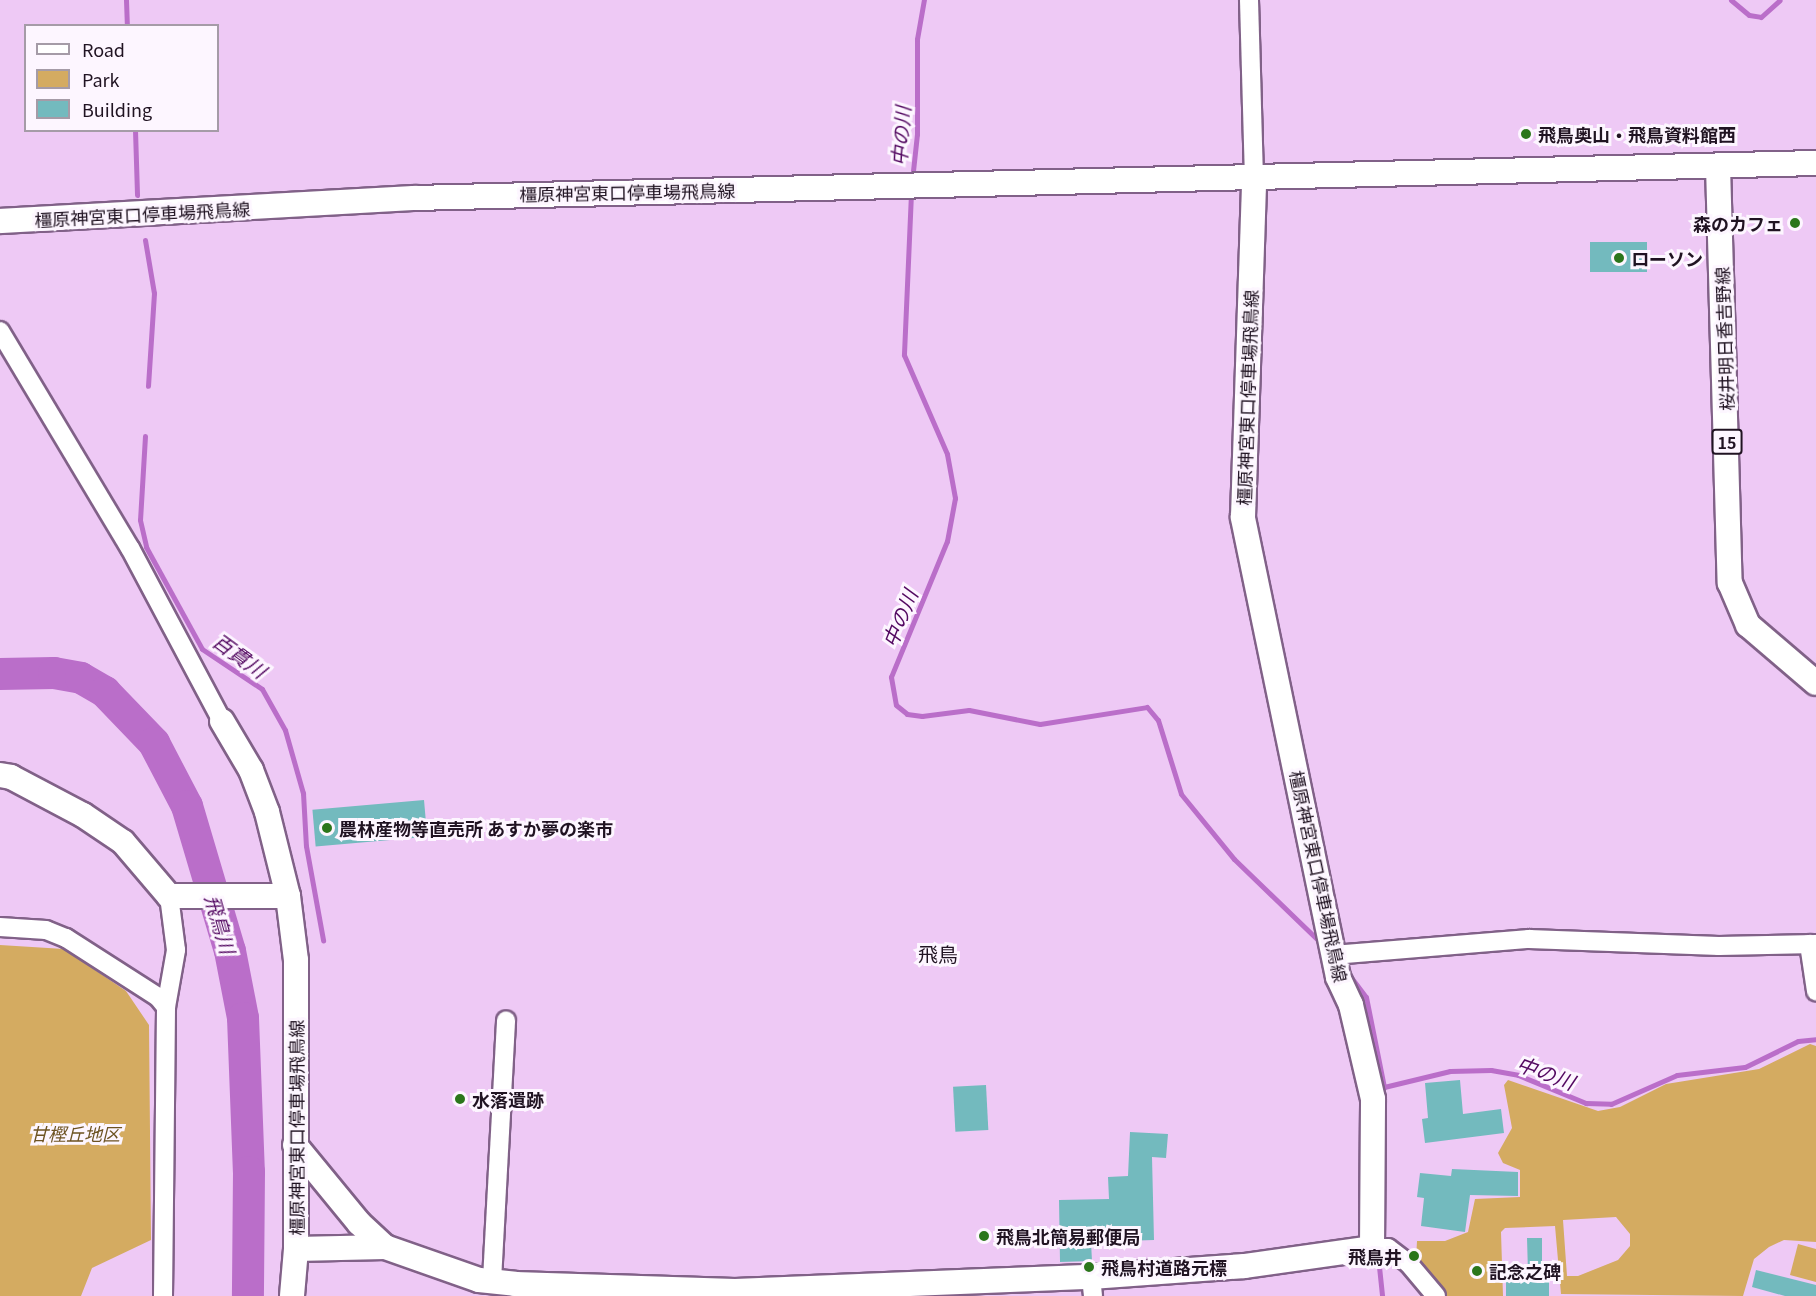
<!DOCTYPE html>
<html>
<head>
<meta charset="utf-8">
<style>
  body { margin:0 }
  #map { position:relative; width:1816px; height:1296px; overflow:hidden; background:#eec9f5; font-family:Georgia,"Noto Sans JP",serif }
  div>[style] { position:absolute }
  .green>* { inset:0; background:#d4ab61 }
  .stream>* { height:5px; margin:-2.5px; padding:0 2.5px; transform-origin:2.5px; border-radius:2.5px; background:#ba6ec9 }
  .river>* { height:32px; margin:-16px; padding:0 16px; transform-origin:16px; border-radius:16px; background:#ba6ec9 }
  .building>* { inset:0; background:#73babe; transform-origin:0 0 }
  .roads { filter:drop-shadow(2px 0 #816188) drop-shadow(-2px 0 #816188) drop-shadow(0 2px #816188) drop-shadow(0 -2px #816188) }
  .minor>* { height:18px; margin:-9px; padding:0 9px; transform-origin:9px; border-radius:9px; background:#fff }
  .major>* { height:24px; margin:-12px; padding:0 12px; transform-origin:12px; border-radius:12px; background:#fff }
  .dots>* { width:16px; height:16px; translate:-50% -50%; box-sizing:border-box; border:3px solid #fdf6ff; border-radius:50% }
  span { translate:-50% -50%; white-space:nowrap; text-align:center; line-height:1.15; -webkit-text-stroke:6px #fdf6ff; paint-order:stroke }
  .shield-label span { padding:2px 4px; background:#fdf6ff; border:2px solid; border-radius:4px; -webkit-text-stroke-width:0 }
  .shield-label { font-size:16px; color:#201322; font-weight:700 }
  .poi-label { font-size:18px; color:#201322; font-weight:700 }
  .left { translate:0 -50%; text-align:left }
  .right { translate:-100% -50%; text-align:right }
  .street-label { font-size:18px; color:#201322 }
  .park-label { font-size:18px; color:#6d5323; font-style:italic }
  .water-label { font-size:20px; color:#530861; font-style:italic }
  .neighbourhood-label { font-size:20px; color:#201322 }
  .legend { position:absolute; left:24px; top:24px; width:195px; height:108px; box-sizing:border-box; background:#fdf6ff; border:2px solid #a59ba7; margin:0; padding:8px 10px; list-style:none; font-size:18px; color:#201322 }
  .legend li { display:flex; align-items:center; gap:12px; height:30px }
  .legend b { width:30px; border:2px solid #a59ba7 }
</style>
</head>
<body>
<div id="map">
  <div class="green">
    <div style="clip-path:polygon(0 945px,64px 949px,126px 991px,149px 1025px,151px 1240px,92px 1268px,81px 1296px,0 1296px)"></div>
    <div style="clip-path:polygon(evenodd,1810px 1044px,1816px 1046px,1816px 1242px,1784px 1240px,1769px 1247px,1754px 1259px,1743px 1296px,1561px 1294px,1555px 1226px,1505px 1228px,1501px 1232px,1503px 1296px,1444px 1296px,1416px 1259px,1417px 1241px,1445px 1241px,1468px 1232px,1475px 1199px,1520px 1197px,1520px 1170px,1503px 1163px,1498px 1153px,1512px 1128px,1504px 1085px,1508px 1080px,1598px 1111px,1620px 1107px,1666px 1084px,1759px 1069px,1810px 1044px,1616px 1217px,1630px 1234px,1630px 1246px,1618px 1260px,1578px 1276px,1567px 1276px,1563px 1220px,1616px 1217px)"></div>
    <div style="clip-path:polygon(1798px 1244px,1816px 1249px,1816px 1282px,1790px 1275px)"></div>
  </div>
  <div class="stream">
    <div style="left:126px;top:0;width:26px;rotate:88deg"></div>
    <div style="left:1731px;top:0;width:23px;rotate:40deg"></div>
    <div style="left:1749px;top:15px;width:12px;rotate:9deg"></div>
    <div style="left:1761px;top:17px;width:25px;rotate:-42deg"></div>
    <div style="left:135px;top:130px;width:65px;rotate:88.2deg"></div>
    <div style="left:912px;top:180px;width:46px;rotate:-83.8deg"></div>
    <div style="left:917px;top:134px;width:95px;rotate:-90deg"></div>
    <div style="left:917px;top:39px;width:40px;rotate:-80deg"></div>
    <div style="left:911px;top:193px;width:162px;rotate:92.5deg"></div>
    <div style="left:904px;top:355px;width:108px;rotate:66.5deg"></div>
    <div style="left:947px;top:454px;width:45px;rotate:79.7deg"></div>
    <div style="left:955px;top:498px;width:44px;rotate:100.5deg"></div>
    <div style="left:947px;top:541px;width:147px;rotate:112.4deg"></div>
    <div style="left:891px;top:677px;width:28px;rotate:80deg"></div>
    <div style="left:896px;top:705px;width:14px;rotate:39deg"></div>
    <div style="left:907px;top:714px;width:15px;rotate:8deg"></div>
    <div style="left:922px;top:716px;width:47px;rotate:-7.3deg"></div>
    <div style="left:969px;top:710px;width:72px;rotate:11.2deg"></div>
    <div style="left:1040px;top:724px;width:108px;rotate:-9deg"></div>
    <div style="left:1147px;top:707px;width:17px;rotate:50deg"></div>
    <div style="left:1158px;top:720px;width:77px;rotate:72.7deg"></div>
    <div style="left:1181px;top:794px;width:84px;rotate:50.8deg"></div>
    <div style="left:1234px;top:859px;width:121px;rotate:44deg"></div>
    <div style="left:145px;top:240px;width:54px;rotate:80.4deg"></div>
    <div style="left:154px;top:293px;width:93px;rotate:93.7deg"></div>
    <div style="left:145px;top:436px;width:84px;rotate:93.4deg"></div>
    <div style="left:140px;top:520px;width:28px;rotate:77deg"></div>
    <div style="left:146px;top:547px;width:116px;rotate:61.2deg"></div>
    <div style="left:202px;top:649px;width:72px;rotate:33.7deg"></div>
    <div style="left:262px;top:689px;width:47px;rotate:60.7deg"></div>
    <div style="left:285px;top:730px;width:66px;rotate:74.1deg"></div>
    <div style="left:303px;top:793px;width:53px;rotate:86.8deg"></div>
    <div style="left:306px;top:846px;width:96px;rotate:79.7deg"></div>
    <div style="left:1347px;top:972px;width:31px;rotate:53deg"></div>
    <div style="left:1366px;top:997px;width:92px;rotate:78.7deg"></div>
    <div style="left:1384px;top:1087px;width:68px;rotate:-13.6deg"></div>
    <div style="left:1450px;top:1071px;width:41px;rotate:-1.4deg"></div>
    <div style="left:1491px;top:1070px;width:27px;rotate:10deg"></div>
    <div style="left:1518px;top:1075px;width:74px;rotate:22.4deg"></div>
    <div style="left:1586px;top:1103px;width:25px;rotate:2deg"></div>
    <div style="left:1611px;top:1104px;width:72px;rotate:-23.7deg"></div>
    <div style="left:1677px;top:1075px;width:68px;rotate:-6.7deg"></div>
    <div style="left:1745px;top:1067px;width:59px;rotate:-26.1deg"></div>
    <div style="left:1798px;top:1041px;width:18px;rotate:-6deg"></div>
    <div style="left:1378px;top:1257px;width:39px;rotate:84deg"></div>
  </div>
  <div class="river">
    <div style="left:0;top:674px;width:54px;rotate:-1.1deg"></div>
    <div style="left:54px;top:673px;width:27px;rotate:10deg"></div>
    <div style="left:81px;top:678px;width:28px;rotate:30deg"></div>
    <div style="left:105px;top:692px;width:71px;rotate:46.1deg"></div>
    <div style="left:154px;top:743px;width:71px;rotate:62.4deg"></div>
    <div style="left:187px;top:806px;width:151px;rotate:73.5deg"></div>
    <div style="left:230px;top:951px;width:68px;rotate:79deg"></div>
    <div style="left:243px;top:1018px;width:154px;rotate:87.8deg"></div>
    <div style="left:249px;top:1172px;width:124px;rotate:90.5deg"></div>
  </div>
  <div class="building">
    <div style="left:1647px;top:242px;width:30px;height:57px;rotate:90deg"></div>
    <div style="left:424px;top:800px;width:37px;height:112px;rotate:85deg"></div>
    <div style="clip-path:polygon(1460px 1080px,1463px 1114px,1501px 1109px,1504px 1133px,1425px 1143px,1422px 1119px,1428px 1118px,1425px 1083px)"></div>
    <div style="left:986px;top:1085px;width:45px;height:33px;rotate:87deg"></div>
    <div style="clip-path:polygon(1130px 1132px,1168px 1134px,1166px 1158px,1152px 1157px,1154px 1240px,1091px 1242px,1092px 1261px,1060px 1262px,1059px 1200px,1109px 1199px,1108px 1177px,1128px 1176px)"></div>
    <div style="clip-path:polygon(1452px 1169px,1518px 1172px,1518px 1196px,1470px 1195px,1465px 1232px,1421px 1226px,1424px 1198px,1417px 1197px,1420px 1173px,1451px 1176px)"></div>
    <div style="clip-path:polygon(1527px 1238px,1542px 1238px,1542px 1272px,1549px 1272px,1549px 1296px,1506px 1296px,1506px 1273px,1528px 1273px)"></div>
    <div style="clip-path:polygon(1756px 1270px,1816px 1285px,1816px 1296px,1785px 1296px,1752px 1287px)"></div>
  </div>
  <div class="roads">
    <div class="minor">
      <div style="left:1249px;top:0;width:178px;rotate:88.4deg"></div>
      <div style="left:0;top:331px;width:253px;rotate:59.1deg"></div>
      <div style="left:130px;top:548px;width:196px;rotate:62deg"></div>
      <div style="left:0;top:927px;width:46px;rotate:3.7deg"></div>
      <div style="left:46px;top:930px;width:22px;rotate:22deg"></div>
      <div style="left:66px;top:938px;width:109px;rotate:32.7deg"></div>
      <div style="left:158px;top:997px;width:13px;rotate:51deg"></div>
      <div style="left:1809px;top:944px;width:48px;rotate:81.5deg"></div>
      <div style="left:1333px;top:955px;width:197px;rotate:-4.7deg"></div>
      <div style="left:1529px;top:939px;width:190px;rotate:2.1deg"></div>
      <div style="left:1719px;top:946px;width:97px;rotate:-1.2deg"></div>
      <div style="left:1372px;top:1248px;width:16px"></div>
      <div style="left:1388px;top:1248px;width:26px;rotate:37deg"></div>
      <div style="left:1409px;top:1264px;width:42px;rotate:49.8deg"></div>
      <div style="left:1091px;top:1277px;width:19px;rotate:84deg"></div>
      <div style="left:492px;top:1280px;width:260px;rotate:-86.9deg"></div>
      <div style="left:163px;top:1296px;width:289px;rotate:-89.4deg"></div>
      <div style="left:166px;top:1007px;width:58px;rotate:-80deg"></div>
      <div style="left:176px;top:950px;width:54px;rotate:-97.4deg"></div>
    </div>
    <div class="major">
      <div style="left:1718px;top:166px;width:417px;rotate:88.4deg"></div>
      <div style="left:1730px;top:583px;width:46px;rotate:66.8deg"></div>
      <div style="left:1748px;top:625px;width:89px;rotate:40.5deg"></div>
      <div style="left:0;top:221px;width:415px;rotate:-3.2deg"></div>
      <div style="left:414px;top:198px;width:1402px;rotate:-1.43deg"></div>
      <div style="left:222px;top:721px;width:57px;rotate:59.4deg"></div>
      <div style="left:251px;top:770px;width:45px;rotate:69.1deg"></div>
      <div style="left:267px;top:812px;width:87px;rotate:76deg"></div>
      <div style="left:288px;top:896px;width:64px;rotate:82.9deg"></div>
      <div style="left:296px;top:960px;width:289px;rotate:90deg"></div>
      <div style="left:296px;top:1249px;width:47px;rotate:94.9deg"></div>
      <div style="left:0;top:775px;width:11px;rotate:10deg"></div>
      <div style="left:11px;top:777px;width:81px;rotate:27.8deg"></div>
      <div style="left:83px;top:815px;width:48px;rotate:34deg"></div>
      <div style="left:123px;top:842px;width:71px;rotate:49.6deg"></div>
      <div style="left:169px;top:896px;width:119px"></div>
      <div style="left:295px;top:1145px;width:101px;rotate:50.6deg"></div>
      <div style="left:359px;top:1223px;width:35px;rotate:43deg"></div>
      <div style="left:296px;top:1249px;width:89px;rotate:-1.3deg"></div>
      <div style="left:385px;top:1247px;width:100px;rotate:19.3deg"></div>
      <div style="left:479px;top:1280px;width:36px;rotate:6deg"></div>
      <div style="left:515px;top:1284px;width:220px;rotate:1.8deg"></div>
      <div style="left:735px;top:1291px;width:356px;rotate:-2.3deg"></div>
      <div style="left:1091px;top:1277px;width:154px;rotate:-4.1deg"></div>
      <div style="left:1245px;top:1266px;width:128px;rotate:-8.1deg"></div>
      <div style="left:1372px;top:1248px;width:149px;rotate:-89.6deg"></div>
      <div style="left:1373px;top:1099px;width:97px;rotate:-103.2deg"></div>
      <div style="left:1351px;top:1005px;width:31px;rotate:-115deg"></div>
      <div style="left:1338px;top:977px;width:470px;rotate:-101.7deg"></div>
      <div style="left:1243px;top:517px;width:339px;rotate:-88.1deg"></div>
    </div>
  </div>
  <div class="dots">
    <div style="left:1526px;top:134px;background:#2b761b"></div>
    <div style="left:1795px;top:223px;background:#2b761b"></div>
    <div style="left:1619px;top:258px;background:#2b761b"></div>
    <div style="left:327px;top:828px;background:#2b761b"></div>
    <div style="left:460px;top:1099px;background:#2b761b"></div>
    <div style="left:984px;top:1236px;background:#2b761b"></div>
    <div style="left:1414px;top:1256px;background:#2b761b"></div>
    <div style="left:1089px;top:1267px;background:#2b761b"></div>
    <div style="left:1477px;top:1271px;background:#2b761b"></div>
  </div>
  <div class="shield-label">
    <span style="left:1727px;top:442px">15</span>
  </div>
  <div class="poi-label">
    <span class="left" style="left:1538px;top:134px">飛鳥奥山・飛鳥資料館西</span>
    <span class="right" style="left:1783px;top:223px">森のカフェ</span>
    <span class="left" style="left:1631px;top:258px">ローソン</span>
    <span class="left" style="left:339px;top:828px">農林産物等直売所 あすか夢の楽市</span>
    <span class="left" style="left:472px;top:1099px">水落遺跡</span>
    <span class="left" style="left:996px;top:1236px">飛鳥北簡易郵便局</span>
    <span class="right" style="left:1402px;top:1256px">飛鳥井</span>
    <span class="left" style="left:1101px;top:1267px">飛鳥村道路元標</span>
    <span class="left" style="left:1489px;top:1271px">記念之碑</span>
  </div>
  <div class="street-label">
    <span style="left:627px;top:192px;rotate:-1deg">橿原神宮東口停車場飛鳥線</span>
    <span style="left:142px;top:214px;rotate:-3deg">橿原神宮東口停車場飛鳥線</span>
    <span style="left:1724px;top:339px;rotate:-92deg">桜井明日香吉野線</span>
    <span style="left:1247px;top:398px;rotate:-88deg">橿原神宮東口停車場飛鳥線</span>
    <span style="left:1319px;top:876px;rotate:78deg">橿原神宮東口停車場飛鳥線</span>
    <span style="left:296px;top:1128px;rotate:-90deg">橿原神宮東口停車場飛鳥線</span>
  </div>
  <div class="park-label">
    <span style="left:75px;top:1133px">甘樫丘地区</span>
  </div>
  <div class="water-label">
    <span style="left:900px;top:136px;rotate:-86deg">中の川</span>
    <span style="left:899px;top:618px;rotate:-68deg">中の川</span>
    <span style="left:240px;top:655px;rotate:36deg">百貫川</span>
    <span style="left:221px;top:924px;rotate:74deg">飛鳥川</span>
    <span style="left:1546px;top:1072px;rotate:20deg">中の川</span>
  </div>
  <div class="neighbourhood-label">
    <span style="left:938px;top:953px">飛鳥</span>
  </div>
  <ul class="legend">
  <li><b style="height:8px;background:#fff"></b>Road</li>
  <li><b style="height:16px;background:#d4ab61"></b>Park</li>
  <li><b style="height:16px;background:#73babe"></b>Building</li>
  </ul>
</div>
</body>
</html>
